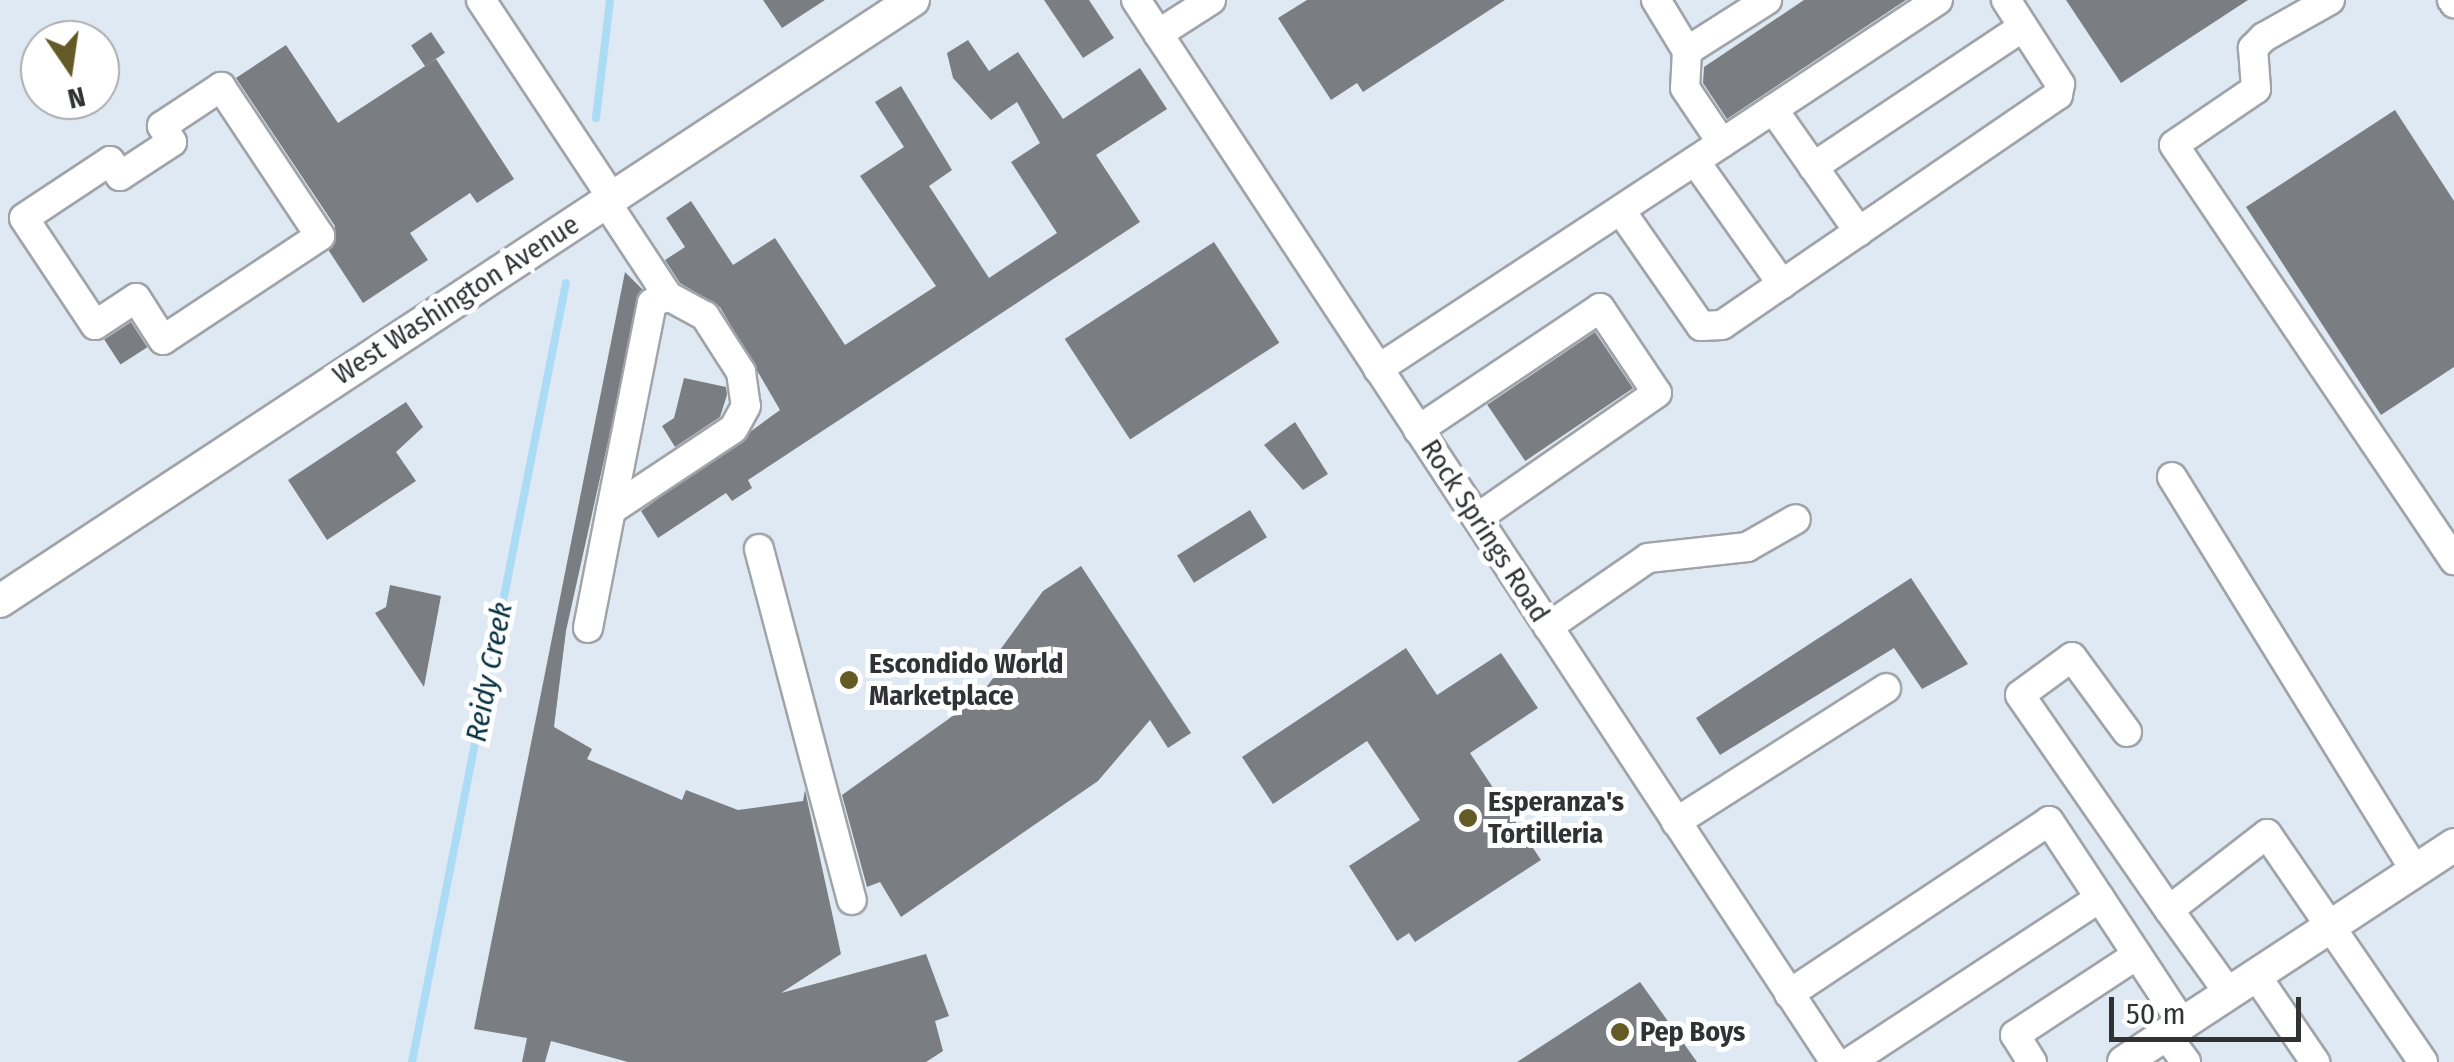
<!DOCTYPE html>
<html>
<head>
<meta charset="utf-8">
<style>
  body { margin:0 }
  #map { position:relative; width:2454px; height:1062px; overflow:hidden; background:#eef3f7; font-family:"Fira Sans Condensed",sans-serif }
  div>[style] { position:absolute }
  .built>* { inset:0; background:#dfe9f3 }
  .stream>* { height:8px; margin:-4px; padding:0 4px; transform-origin:4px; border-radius:4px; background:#acdcf5 }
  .building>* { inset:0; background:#7a7e82; transform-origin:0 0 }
  .roads { filter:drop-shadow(2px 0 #a0a4a9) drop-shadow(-2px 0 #a0a4a9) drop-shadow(0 2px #a0a4a9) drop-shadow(0 -2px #a0a4a9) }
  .minor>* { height:28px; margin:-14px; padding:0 14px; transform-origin:14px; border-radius:14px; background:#fff }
  .major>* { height:32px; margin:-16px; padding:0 16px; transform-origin:16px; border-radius:16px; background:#fff }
  .dots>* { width:28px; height:28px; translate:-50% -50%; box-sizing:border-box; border:5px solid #fff; border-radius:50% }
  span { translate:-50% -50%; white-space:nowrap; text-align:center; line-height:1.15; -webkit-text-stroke:10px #fff; paint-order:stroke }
  .street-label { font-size:28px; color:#303234 }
  .poi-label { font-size:28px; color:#303234; font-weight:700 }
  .left { translate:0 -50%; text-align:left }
  .water-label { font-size:30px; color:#063142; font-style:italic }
  .north { position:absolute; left:20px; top:20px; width:100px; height:100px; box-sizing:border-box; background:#fff; border:2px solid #acadae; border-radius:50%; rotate:167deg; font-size:28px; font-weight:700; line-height:40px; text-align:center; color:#303234 }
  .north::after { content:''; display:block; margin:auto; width:35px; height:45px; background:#645a26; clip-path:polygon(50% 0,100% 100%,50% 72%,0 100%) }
  .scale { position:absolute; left:2109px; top:997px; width:192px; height:45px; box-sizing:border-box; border:5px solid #303234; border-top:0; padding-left:12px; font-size:30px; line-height:35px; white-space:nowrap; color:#303234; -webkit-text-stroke:8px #fff; paint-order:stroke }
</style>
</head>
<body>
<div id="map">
  <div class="built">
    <div style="clip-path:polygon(evenodd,0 0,2454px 0,2454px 1062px,0 1062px,0 0,40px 40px,100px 40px,100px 100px,40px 100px,40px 40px)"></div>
  </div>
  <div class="stream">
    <div style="left:596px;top:118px;width:119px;rotate:-83.2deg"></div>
    <div style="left:412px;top:1062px;width:794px;rotate:-78.82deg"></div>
  </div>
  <div class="building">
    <div style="clip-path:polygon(763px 0,825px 0,782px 28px)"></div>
    <div style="clip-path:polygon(1044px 0,1089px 0,1114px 38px,1083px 58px)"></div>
    <div style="clip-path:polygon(1307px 0,1505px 0,1363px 92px,1357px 83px,1331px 100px,1278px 18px)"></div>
    <div style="clip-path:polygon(1804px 0,1906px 0,1727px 119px,1703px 83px,1704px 67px)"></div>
    <div style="clip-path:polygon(2066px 0,2248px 0,2121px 83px)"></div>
    <div style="left:431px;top:32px;width:25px;height:24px;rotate:56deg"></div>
    <div style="clip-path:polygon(968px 40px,989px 71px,1018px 52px,1063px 119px,1140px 68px,1167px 109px,1096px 155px,1140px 222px,748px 480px,752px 488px,732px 501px,726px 493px,658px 538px,641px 511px,780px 410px,720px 307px,680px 283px,665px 260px,685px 247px,666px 218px,691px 201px,733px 265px,775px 238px,845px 345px,936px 286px,860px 176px,904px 147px,875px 102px,901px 86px,952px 170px,929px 186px,989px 278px,1057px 233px,1011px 162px,1040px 143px,1017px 102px,991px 120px,953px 78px,947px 53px)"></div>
    <div style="clip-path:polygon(286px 45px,338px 123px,436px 59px,514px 179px,477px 203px,470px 193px,410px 233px,428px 260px,363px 303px,329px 251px,335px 226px,236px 78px)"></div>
    <div style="clip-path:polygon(2395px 110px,2454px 201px,2454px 367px,2381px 415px,2246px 207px)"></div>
    <div style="left:1214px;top:242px;width:120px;height:178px;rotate:57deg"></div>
    <div style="clip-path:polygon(625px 272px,642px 289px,566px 631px,554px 727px,592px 749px,587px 759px,682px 800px,686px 790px,738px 810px,803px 801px,805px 790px,841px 954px,781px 993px,926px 954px,949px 1016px,935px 1021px,943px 1051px,926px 1062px,628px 1062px,551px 1041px,545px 1062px,522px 1062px,527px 1038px,474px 1029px)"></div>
    <div style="left:131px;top:322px;width:30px;height:32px;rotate:57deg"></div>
    <div style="left:1595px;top:332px;width:68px;height:130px;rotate:56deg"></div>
    <div style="clip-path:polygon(684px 378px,726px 387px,727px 395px,720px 417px,675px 447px,662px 426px,674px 418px)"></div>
    <div style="clip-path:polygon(406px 402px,423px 427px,396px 452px,416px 481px,327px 540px,288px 480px)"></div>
    <div style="clip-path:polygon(1295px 422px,1328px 474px,1303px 490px,1264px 445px)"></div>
    <div style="left:1250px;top:510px;width:32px;height:86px;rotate:58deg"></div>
    <div style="clip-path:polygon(1081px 566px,1191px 733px,1168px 748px,1150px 720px,1098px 781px,901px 917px,880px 882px,867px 887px,842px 795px,978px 698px,1007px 660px,997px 654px,1043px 591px)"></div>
    <div style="clip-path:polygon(1911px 578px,1968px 664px,1922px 689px,1894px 648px,1720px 755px,1696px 718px)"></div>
    <div style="clip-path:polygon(390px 585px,441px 596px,424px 687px,375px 613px,386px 607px)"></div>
    <div style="clip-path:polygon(1406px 648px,1437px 695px,1501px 653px,1538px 708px,1470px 753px,1541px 860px,1415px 942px,1409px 933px,1397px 941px,1349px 866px,1420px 820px,1367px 741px,1273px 804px,1242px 757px)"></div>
    <div style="clip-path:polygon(1640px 982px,1697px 1062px,1517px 1062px)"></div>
  </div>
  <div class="roads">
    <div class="minor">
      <div style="left:481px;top:0;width:237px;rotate:56.5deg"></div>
      <div style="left:1136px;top:0;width:1271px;rotate:56.65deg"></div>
      <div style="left:1656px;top:0;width:60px;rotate:58.7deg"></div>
      <div style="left:1687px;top:51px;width:37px;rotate:93deg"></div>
      <div style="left:1685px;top:88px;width:66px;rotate:56.1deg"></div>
      <div style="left:1722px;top:143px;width:259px;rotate:-33.5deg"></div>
      <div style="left:2330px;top:0;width:76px;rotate:150.7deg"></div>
      <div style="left:2264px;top:37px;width:16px;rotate:135deg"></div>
      <div style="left:2253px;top:48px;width:41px;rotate:85.8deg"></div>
      <div style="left:2256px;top:89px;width:99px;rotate:145.7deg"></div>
      <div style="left:2174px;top:145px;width:501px;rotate:55.99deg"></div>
      <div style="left:2452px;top:0;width:4px;rotate:56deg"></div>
      <div style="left:1158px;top:34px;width:63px;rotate:-32.7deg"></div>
      <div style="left:1687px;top:51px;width:95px;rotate:-32.5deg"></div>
      <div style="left:221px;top:87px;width:179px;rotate:56.4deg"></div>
      <div style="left:320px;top:236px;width:188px;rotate:146.5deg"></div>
      <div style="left:163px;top:340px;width:50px;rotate:-122.7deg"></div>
      <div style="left:136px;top:298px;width:49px;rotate:146.6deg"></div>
      <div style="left:95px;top:325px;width:128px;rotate:-123.6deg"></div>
      <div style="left:24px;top:218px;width:103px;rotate:-33.5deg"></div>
      <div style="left:110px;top:161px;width:18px;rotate:56deg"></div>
      <div style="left:120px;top:176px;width:62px;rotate:-33.2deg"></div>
      <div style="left:172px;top:142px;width:19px;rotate:-122deg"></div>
      <div style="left:162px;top:126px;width:71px;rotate:-33.5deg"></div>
      <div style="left:1773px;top:109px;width:150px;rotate:55deg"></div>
      <div style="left:1695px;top:161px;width:151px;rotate:54.7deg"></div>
      <div style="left:1813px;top:167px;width:252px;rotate:-33.7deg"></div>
      <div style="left:606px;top:202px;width:113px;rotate:56.6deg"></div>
      <div style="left:1621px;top:211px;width:140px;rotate:55.2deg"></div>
      <div style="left:1701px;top:326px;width:21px;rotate:-3deg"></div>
      <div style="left:1722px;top:325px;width:407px;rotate:-34.4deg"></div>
      <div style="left:2058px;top:95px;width:11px;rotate:-80deg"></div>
      <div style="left:2060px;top:84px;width:100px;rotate:-122.7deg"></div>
      <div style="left:1378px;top:369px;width:412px;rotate:-33.3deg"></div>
      <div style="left:1418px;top:430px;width:219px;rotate:-33.8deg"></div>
      <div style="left:1600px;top:308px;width:102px;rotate:56.2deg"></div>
      <div style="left:1657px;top:393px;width:219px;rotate:145.2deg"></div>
      <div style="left:2172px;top:477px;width:462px;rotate:58.3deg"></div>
      <div style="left:759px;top:549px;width:363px;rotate:75.2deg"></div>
      <div style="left:1548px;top:627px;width:121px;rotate:-34.6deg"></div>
      <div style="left:1648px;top:558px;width:100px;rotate:-6.3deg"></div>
      <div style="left:1747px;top:547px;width:56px;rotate:-29.7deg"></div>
      <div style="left:588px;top:628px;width:120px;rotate:-79deg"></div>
      <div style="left:611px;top:510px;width:211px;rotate:-78.8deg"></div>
      <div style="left:652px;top:303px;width:17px;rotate:-24deg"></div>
      <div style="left:668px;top:296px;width:42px;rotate:28.4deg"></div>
      <div style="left:705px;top:316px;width:67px;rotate:57.3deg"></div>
      <div style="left:741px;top:372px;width:34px;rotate:82deg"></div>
      <div style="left:746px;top:406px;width:26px;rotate:119deg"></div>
      <div style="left:733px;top:429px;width:146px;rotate:146.4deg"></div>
      <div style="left:2127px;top:732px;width:93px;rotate:-126.3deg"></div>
      <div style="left:2072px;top:657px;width:64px;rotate:143.8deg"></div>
      <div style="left:2020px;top:695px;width:262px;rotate:55.3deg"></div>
      <div style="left:1676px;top:822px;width:249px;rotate:-32.5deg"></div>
      <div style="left:2255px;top:974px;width:107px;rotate:55.7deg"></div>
      <div style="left:2228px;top:992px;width:101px;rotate:-125.7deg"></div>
      <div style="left:2169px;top:910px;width:124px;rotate:-37.8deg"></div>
      <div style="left:2267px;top:834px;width:276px;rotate:55.6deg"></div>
      <div style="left:1789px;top:994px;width:312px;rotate:-33.6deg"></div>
      <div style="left:2049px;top:821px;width:242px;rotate:56.6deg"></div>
      <div style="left:2165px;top:1034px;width:35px;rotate:53deg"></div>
      <div style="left:1850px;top:1062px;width:299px;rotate:-33.3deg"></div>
      <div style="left:2032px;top:1062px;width:32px;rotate:-122deg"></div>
      <div style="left:2015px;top:1035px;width:146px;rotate:-33.3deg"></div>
    </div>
    <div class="major">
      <div style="left:0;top:601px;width:1093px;rotate:-33.36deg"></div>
      <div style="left:2124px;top:1062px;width:395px;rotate:-33.3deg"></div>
    </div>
  </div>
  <div class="dots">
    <div style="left:849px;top:680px;background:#645a26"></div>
    <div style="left:1468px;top:818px;background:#645a26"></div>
    <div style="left:1620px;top:1032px;background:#645a26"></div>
  </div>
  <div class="street-label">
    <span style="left:456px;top:300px;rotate:-33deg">West Washington Avenue</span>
    <span style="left:1485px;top:531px;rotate:57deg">Rock Springs Road</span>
  </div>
  <div class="poi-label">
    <span class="left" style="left:869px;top:680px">Escondido World<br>Marketplace</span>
    <span class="left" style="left:1488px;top:818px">Esperanza's<br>Tortilleria</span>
    <span class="left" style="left:1640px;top:1032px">Pep Boys</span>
  </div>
  <div class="water-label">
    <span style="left:489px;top:672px;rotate:-79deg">Reidy Creek</span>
  </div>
  <div class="north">N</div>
  <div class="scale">50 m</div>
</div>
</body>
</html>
